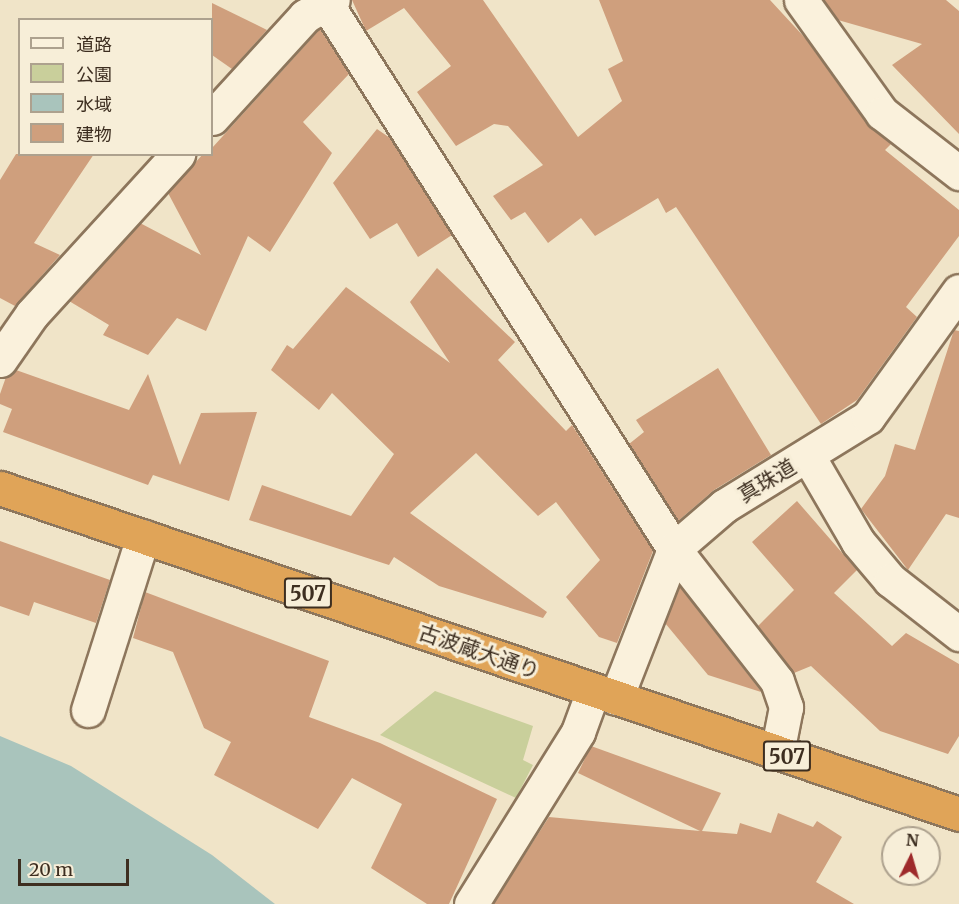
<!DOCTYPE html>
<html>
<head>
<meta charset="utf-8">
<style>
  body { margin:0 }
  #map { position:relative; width:959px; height:904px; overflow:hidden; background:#f0e4c8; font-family:Merriweather,"Noto Sans JP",serif }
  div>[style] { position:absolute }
  .green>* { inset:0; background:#c9cf9b }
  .water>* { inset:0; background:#a9c4bc }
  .building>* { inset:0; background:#cf9f7d }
  .roads { filter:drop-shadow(2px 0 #8d765c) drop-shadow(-2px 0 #8d765c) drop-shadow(0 2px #8d765c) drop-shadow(0 -2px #8d765c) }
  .street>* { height:33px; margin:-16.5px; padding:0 16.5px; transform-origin:16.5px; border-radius:16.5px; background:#faf1dc }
  .highway>* { height:33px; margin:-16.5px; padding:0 16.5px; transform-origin:16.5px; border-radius:16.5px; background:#e0a458 }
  span { translate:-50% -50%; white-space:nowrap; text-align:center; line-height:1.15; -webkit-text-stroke:6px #f7eed8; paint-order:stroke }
  .shield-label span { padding:2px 4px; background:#f7eed8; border:2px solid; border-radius:4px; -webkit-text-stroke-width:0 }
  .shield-label { font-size:20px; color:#3d2e20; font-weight:700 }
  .street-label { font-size:21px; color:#3d2e20 }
  .legend { position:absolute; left:18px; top:18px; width:195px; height:138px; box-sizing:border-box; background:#f7eed8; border:2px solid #ada18e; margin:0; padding:8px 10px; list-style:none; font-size:18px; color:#3d2e20 }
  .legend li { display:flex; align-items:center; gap:12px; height:30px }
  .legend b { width:30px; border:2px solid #ada18e }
  .north { position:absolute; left:881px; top:826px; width:60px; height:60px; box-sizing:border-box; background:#f7eed8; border:2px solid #ada18e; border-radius:50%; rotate:5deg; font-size:16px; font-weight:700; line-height:24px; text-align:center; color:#3d2e20 }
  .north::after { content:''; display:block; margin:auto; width:21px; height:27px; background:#9e2a2b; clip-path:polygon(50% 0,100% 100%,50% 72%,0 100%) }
  .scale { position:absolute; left:18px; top:859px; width:111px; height:27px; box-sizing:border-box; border:3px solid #3d2e20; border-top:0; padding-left:8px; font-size:18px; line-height:21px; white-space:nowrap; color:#3d2e20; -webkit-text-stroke:4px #f7eed8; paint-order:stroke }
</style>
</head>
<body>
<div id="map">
  <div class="green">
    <div style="clip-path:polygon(435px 691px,533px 726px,523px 760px,533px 765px,516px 798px,380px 735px)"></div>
  </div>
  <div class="water">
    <div style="clip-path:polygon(0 736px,71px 766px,212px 855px,275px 904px,0 904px)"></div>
  </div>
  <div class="building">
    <div style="clip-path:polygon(352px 0,483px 0,578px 137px,622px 101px,608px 69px,623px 61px,599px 0,770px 0,806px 39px,867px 124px,891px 144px,885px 150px,959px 210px,959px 236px,906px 307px,917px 317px,857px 400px,821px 424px,676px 207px,666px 213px,658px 198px,595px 236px,581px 218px,548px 243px,525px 212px,511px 220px,493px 196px,543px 165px,508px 126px,494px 124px,456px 146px,417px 92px,451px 66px,404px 8px,366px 31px)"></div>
    <div style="clip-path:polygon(824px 0,946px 0,959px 11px,959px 134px,892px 65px,922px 44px,838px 20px)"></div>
    <div style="clip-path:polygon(212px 3px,267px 30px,232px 69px,212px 55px)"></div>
    <div style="clip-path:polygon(320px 29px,349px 74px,303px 122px,332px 153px,270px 252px,248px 236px,206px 331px,177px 318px,148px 355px,103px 335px,109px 325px,69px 301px,140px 223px,201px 255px,168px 193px,203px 154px,212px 154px,212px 148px)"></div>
    <div style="clip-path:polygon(377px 129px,390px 138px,452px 235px,418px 257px,397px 223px,370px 239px,333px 183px)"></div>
    <div style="clip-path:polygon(16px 154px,94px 154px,34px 243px,60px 255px,15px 306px,0 298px,0 180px)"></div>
    <div style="clip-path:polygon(437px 268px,515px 342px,498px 360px,566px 431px,572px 425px,653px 551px,617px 643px,599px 637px,566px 597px,600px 560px,556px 502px,538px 516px,476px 453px,410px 513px,547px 612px,543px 618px,439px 586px,394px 557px,389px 565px,249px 520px,262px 485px,351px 516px,394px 454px,332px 393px,319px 410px,271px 370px,287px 345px,293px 349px,346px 287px,450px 363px,410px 302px)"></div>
    <div style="clip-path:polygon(954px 330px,959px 331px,959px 518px,946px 514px,908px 570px,861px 509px,885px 476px,895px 444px,915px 450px)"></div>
    <div style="clip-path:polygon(718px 368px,771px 455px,714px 490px,678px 521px,629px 444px,644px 432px,636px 420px)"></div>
    <div style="clip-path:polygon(16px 370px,129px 410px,148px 374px,180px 465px,201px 413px,257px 412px,229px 501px,153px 475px,148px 485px,3px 432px,12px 409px,0 404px,0 394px,6px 377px)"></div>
    <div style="clip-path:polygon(797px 501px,857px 570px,834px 593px,892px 646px,906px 633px,959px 664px,959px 736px,948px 754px,880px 731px,811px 666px,794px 673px,758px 626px,794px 590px,752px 542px)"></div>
    <div style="clip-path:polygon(0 541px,110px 580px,96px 623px,34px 602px,29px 616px,0 606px)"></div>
    <div style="clip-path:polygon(680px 587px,760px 690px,761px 692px,708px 675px,665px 623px)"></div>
    <div style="clip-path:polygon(145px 592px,329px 661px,309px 717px,380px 743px,497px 799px,449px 904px,427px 904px,371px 868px,402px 804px,352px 778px,318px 829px,214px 775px,231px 742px,204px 728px,173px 652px,133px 638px)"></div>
    <div style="clip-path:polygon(591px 746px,721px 793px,702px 831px,737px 834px,740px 823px,771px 833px,778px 813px,813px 827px,817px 821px,842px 837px,816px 882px,854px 904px,493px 904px,549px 817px,700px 831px,578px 773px)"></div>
  </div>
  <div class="roads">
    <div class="street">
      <div style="left:324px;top:0;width:651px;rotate:57.48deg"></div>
      <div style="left:674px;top:549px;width:167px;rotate:52deg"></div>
      <div style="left:777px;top:681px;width:28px;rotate:71deg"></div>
      <div style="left:786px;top:707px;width:47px;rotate:101.1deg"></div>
      <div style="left:801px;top:0;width:139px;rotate:54.4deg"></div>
      <div style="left:882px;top:113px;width:98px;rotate:37.9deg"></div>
      <div style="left:212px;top:118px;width:138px;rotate:-47.6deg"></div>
      <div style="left:305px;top:16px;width:32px;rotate:-30deg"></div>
      <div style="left:0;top:360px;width:56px;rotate:-55.2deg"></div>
      <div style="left:32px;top:314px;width:217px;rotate:-47.6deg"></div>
      <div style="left:808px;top:456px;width:99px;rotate:59.8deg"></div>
      <div style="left:858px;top:542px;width:50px;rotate:49.9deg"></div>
      <div style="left:890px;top:580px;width:88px;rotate:38deg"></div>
      <div style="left:616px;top:698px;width:160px;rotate:-68.7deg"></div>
      <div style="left:674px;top:549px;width:66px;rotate:-40.7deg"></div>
      <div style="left:724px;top:506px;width:169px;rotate:-31.7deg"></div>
      <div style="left:868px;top:417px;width:155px;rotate:-54.2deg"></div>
      <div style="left:88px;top:710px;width:182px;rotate:-72.4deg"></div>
      <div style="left:471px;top:904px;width:203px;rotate:-58.1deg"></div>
      <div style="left:578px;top:732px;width:44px;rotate:-69.9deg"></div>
    </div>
    <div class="highway">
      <div style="left:0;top:488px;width:1013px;rotate:18.77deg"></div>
    </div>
  </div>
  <div class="shield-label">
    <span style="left:308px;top:593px">507</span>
    <span style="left:787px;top:756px">507</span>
  </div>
  <div class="street-label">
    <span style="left:767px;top:481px;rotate:-31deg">真珠道</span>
    <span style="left:479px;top:652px;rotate:19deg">古波蔵大通り</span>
  </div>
  <ul class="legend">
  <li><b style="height:8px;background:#faf1dc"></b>道路</li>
  <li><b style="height:16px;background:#c9cf9b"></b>公園</li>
  <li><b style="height:16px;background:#a9c4bc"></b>水域</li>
  <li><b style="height:16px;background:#cf9f7d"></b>建物</li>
  </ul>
  <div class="north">N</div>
  <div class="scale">20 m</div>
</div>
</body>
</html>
